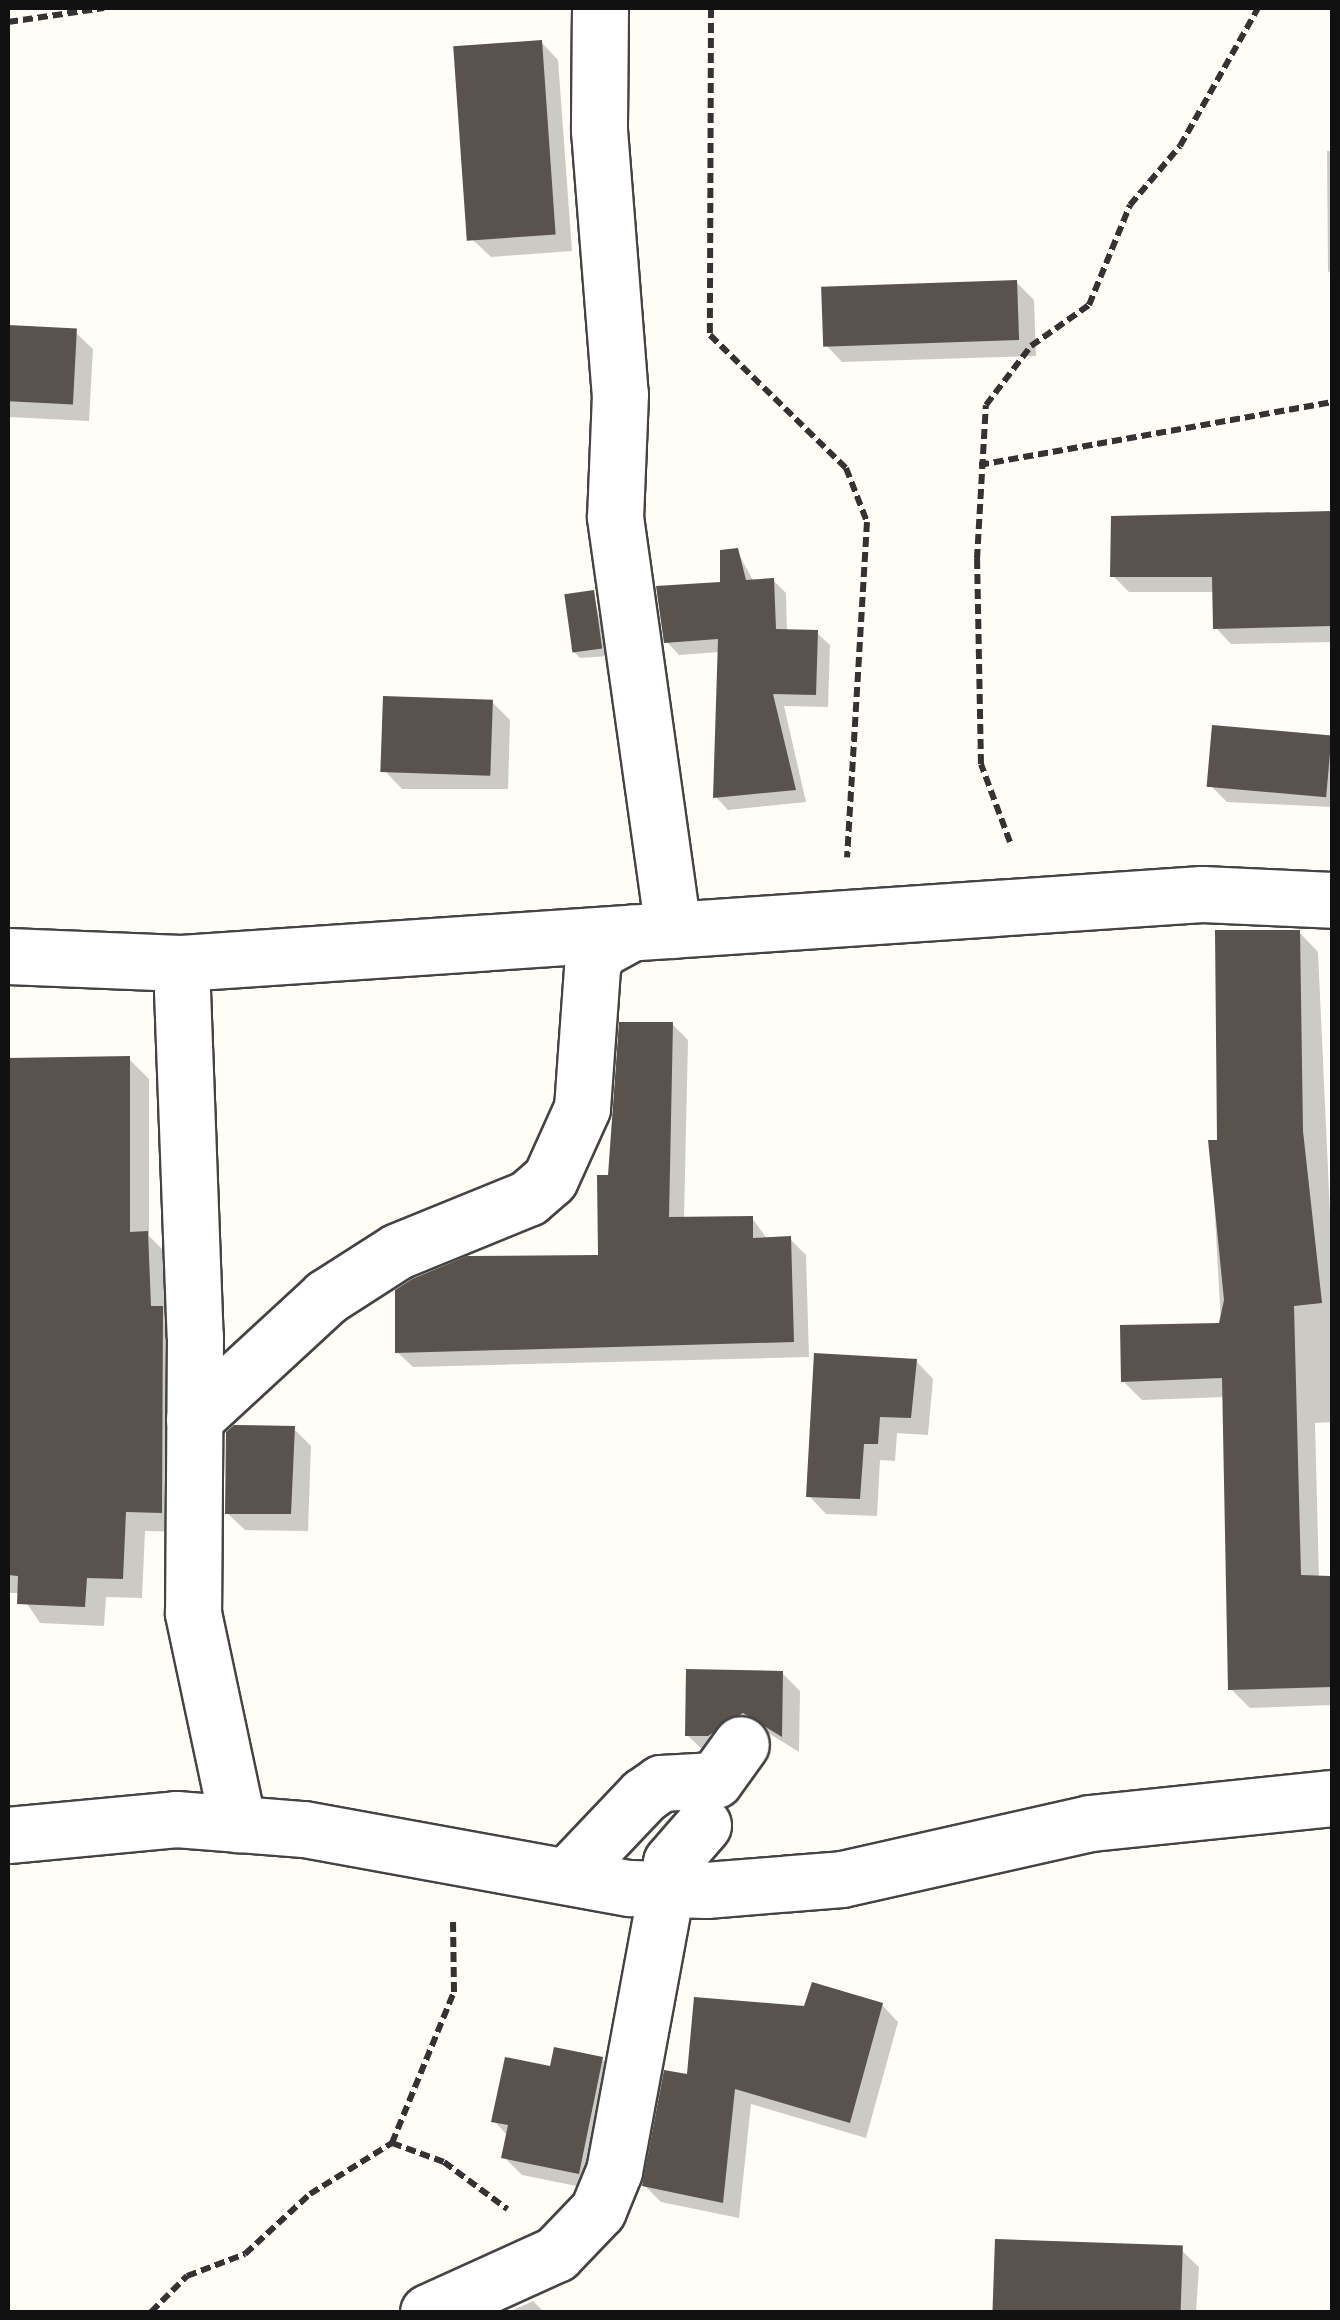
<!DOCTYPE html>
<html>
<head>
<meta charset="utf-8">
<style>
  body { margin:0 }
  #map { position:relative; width:1340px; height:2320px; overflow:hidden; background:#fffdf5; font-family:"Source Serif 4",serif }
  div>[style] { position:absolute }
  .shadow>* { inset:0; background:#0003 }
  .building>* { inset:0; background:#5a524d; transform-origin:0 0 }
  .path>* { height:6px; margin-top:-3px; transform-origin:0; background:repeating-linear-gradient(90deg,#333 0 10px,transparent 0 15px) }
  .roads { filter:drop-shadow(2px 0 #444) drop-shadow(-2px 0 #444) drop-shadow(0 2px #444) drop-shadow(0 -2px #444) }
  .minor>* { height:55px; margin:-27.5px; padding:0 27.5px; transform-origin:27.5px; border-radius:27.5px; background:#fff }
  span { translate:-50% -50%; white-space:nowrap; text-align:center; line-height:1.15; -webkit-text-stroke:10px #fff; paint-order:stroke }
  .frame { position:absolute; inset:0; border:10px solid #111; pointer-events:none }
</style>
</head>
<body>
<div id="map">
  <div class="shadow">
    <div style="clip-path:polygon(541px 42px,558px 60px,572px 251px,491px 257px,473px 240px)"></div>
    <div style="clip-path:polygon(1327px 151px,1332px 151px,1332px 275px,1328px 271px)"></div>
    <div style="clip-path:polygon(1016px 282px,1034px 300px,1036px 356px,842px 362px,825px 344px)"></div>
    <div style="clip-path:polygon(8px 327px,75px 332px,93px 349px,89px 421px,8px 417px)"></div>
    <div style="clip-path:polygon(1332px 513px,1332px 642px,1231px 644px,1216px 628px,1215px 592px,1129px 592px,1113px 576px,1114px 518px)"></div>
    <div style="clip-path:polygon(737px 551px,754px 582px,773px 580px,786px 593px,787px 632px,817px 633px,830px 645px,828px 707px,784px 706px,806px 802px,728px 810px,716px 797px,720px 652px,679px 655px,667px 642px,722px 584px)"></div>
    <div style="clip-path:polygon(593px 593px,609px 656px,580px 658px,571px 649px)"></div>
    <div style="clip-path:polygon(492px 702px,510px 720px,508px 789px,402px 789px,385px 771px)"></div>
    <div style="clip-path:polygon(1214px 728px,1332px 736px,1332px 807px,1227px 802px,1211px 786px)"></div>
    <div style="clip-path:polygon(1299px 932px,1318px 952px,1332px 1257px,1332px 1422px,1315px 1423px,1319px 1578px,1332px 1582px,1332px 1705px,1250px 1708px,1231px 1689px,1225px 1397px,1142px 1400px,1123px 1381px,1221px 1325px,1211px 1143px,1219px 1142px)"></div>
    <div style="clip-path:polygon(672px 1024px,688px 1040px,684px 1219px,752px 1218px,768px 1240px,790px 1239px,806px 1255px,809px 1357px,413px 1367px,397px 1352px,600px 1257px,610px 1177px)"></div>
    <div style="clip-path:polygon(129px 1059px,149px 1079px,149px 1236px,167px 1254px,181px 1532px,145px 1531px,142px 1598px,106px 1597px,104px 1626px,40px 1623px,20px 1593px,8px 1593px,8px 1060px)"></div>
    <div style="clip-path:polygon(916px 1361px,933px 1379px,928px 1435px,897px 1433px,895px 1461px,880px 1460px,877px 1516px,826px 1514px,809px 1496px)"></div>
    <div style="clip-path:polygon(294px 1429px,311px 1446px,308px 1531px,245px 1530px,227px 1513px)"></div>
    <div style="clip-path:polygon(782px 1673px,800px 1691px,799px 1752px,762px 1729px,705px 1752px,687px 1735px)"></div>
    <div style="clip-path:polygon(882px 2005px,898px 2022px,866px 2138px,751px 2104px,739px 2218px,661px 2202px,644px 2185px,689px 2077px,806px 2009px)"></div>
    <div style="clip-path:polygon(602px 2059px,620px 2077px,596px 2190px,522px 2175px,504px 2157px,508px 2136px,494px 2121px,552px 2069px)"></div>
    <div style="clip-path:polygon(997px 2241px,1181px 2250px,1199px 2267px,1196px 2312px,994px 2312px)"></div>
    <div style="clip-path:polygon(533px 2301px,544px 2312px,509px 2312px)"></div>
  </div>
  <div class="building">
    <div style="left:542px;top:40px;width:195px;height:89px;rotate:86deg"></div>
    <div style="left:1017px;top:280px;width:60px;height:196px;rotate:88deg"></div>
    <div style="left:8px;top:325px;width:69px;height:76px;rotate:3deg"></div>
    <div style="clip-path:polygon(1332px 511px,1332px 626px,1213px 629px,1212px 577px,1110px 577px,1111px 516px)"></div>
    <div style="clip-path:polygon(738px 548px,746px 580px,774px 578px,776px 629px,818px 630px,816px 695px,773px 694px,796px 790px,713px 798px,718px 639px,664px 643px,656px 586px,720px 582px,720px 550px)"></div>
    <div style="left:594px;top:590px;width:59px;height:30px;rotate:82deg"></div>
    <div style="left:383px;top:696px;width:110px;height:76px;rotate:2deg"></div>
    <div style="left:1212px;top:725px;width:120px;height:62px;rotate:5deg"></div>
    <div style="clip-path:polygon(1215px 930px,1300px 930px,1303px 1131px,1322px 1303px,1294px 1306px,1301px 1575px,1330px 1576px,1332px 1687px,1228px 1690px,1222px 1378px,1121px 1382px,1120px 1325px,1219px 1323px,1224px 1300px,1208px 1140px,1217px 1140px)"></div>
    <div style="clip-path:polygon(619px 1022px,673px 1022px,669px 1217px,753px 1216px,753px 1238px,791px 1236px,794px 1342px,395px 1353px,395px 1290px,412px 1279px,467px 1256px,598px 1255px,597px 1175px,608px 1175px)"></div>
    <div style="clip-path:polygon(130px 1056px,130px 1232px,148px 1231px,151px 1306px,163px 1306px,162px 1513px,126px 1512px,123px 1579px,87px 1578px,85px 1607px,17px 1604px,18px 1576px,8px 1575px,8px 1058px)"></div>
    <div style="clip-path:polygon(814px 1353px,917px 1359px,911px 1418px,880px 1417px,878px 1444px,864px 1444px,860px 1499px,806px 1497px)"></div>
    <div style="clip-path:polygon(234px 1425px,295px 1426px,291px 1514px,225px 1514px,226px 1432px)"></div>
    <div style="clip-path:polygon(686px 1669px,783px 1671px,782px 1737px,743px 1713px,708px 1736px,685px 1736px)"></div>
    <div style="clip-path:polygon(812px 1982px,883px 2003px,850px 2123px,735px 2089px,723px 2203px,642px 2186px,664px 2070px,687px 2074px,694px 1997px,804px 2006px)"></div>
    <div style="clip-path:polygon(554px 2047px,603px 2057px,579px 2174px,501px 2158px,508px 2125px,491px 2122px,505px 2057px,550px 2066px)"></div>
    <div style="left:995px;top:2239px;width:188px;height:73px;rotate:2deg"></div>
  </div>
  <div class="path">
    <div style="left:711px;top:8px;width:327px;rotate:90.2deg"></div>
    <div style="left:710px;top:335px;width:190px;rotate:44.4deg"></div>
    <div style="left:846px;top:468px;width:58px;rotate:68.7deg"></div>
    <div style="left:867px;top:522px;width:336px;rotate:93.4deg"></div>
    <div style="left:8px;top:22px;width:97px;rotate:-8.3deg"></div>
    <div style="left:979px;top:465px;width:359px;rotate:-10.1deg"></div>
    <div style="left:1010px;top:842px;width:83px;rotate:-110.4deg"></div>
    <div style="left:981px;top:764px;width:205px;rotate:-91.1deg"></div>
    <div style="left:977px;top:559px;width:154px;rotate:-86.7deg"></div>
    <div style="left:986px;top:405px;width:74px;rotate:-52.7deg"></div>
    <div style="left:1031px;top:346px;width:71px;rotate:-35.3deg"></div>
    <div style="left:1089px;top:305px;width:108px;rotate:-67.7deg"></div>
    <div style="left:1130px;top:205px;width:77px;rotate:-49.7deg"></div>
    <div style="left:1180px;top:146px;width:159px;rotate:-60.5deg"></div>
    <div style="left:392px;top:2143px;width:55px;rotate:20.1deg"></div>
    <div style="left:444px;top:2162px;width:79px;rotate:36.7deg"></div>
    <div style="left:151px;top:2312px;width:51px;rotate:-45deg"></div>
    <div style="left:187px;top:2276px;width:62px;rotate:-20.8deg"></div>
    <div style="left:245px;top:2254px;width:88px;rotate:-42.7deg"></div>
    <div style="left:310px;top:2194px;width:97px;rotate:-31.9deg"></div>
    <div style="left:392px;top:2143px;width:163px;rotate:-67.7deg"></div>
    <div style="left:454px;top:1992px;width:72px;rotate:-90.8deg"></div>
  </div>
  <div class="roads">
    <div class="minor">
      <div style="left:600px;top:8px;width:122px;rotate:90.5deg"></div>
      <div style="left:599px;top:130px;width:265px;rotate:85.5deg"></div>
      <div style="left:620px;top:394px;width:123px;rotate:92.3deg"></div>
      <div style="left:615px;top:517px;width:417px;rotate:82deg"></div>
      <div style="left:8px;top:956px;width:173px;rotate:2.3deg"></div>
      <div style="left:181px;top:963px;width:1023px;rotate:-3.87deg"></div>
      <div style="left:1202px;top:894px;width:130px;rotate:2.6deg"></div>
      <div style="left:181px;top:963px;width:373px;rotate:87.9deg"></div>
      <div style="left:195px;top:1336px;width:277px;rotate:90.4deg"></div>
      <div style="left:193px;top:1613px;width:216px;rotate:78deg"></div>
      <div style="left:194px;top:1419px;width:180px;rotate:-42.7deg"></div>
      <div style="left:326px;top:1297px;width:85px;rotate:-32.6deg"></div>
      <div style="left:398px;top:1251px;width:140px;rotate:-22.2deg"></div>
      <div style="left:528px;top:1198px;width:29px;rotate:-41deg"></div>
      <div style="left:550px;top:1179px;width:78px;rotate:-65.7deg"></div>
      <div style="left:582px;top:1108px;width:141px;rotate:-85.9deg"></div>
      <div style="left:592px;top:967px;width:17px;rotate:-69deg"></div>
      <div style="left:598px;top:951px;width:38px;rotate:-29deg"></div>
      <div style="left:8px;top:1835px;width:169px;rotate:-5.4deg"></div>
      <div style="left:176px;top:1819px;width:128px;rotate:4.5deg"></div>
      <div style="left:304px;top:1829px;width:331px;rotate:10.3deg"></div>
      <div style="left:630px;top:1888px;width:76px;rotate:1.5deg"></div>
      <div style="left:706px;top:1890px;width:136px;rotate:-4.6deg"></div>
      <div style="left:842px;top:1879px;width:254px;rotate:-12.7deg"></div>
      <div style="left:1090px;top:1823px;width:243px;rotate:-5.9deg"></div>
      <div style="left:567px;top:1876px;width:112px;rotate:-46.5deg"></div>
      <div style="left:644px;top:1795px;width:21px;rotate:-35deg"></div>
      <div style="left:661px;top:1783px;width:54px;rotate:-3.2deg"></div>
      <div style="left:715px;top:1780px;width:44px;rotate:-54.2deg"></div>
      <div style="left:428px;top:2312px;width:141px;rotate:-24.4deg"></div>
      <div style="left:556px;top:2254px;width:61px;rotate:-46.3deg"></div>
      <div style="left:598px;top:2210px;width:42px;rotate:-67.7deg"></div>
      <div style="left:614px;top:2171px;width:314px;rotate:-79.5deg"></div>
      <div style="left:671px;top:1862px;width:49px;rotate:-49.1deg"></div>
    </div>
  </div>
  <div class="frame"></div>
</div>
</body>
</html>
